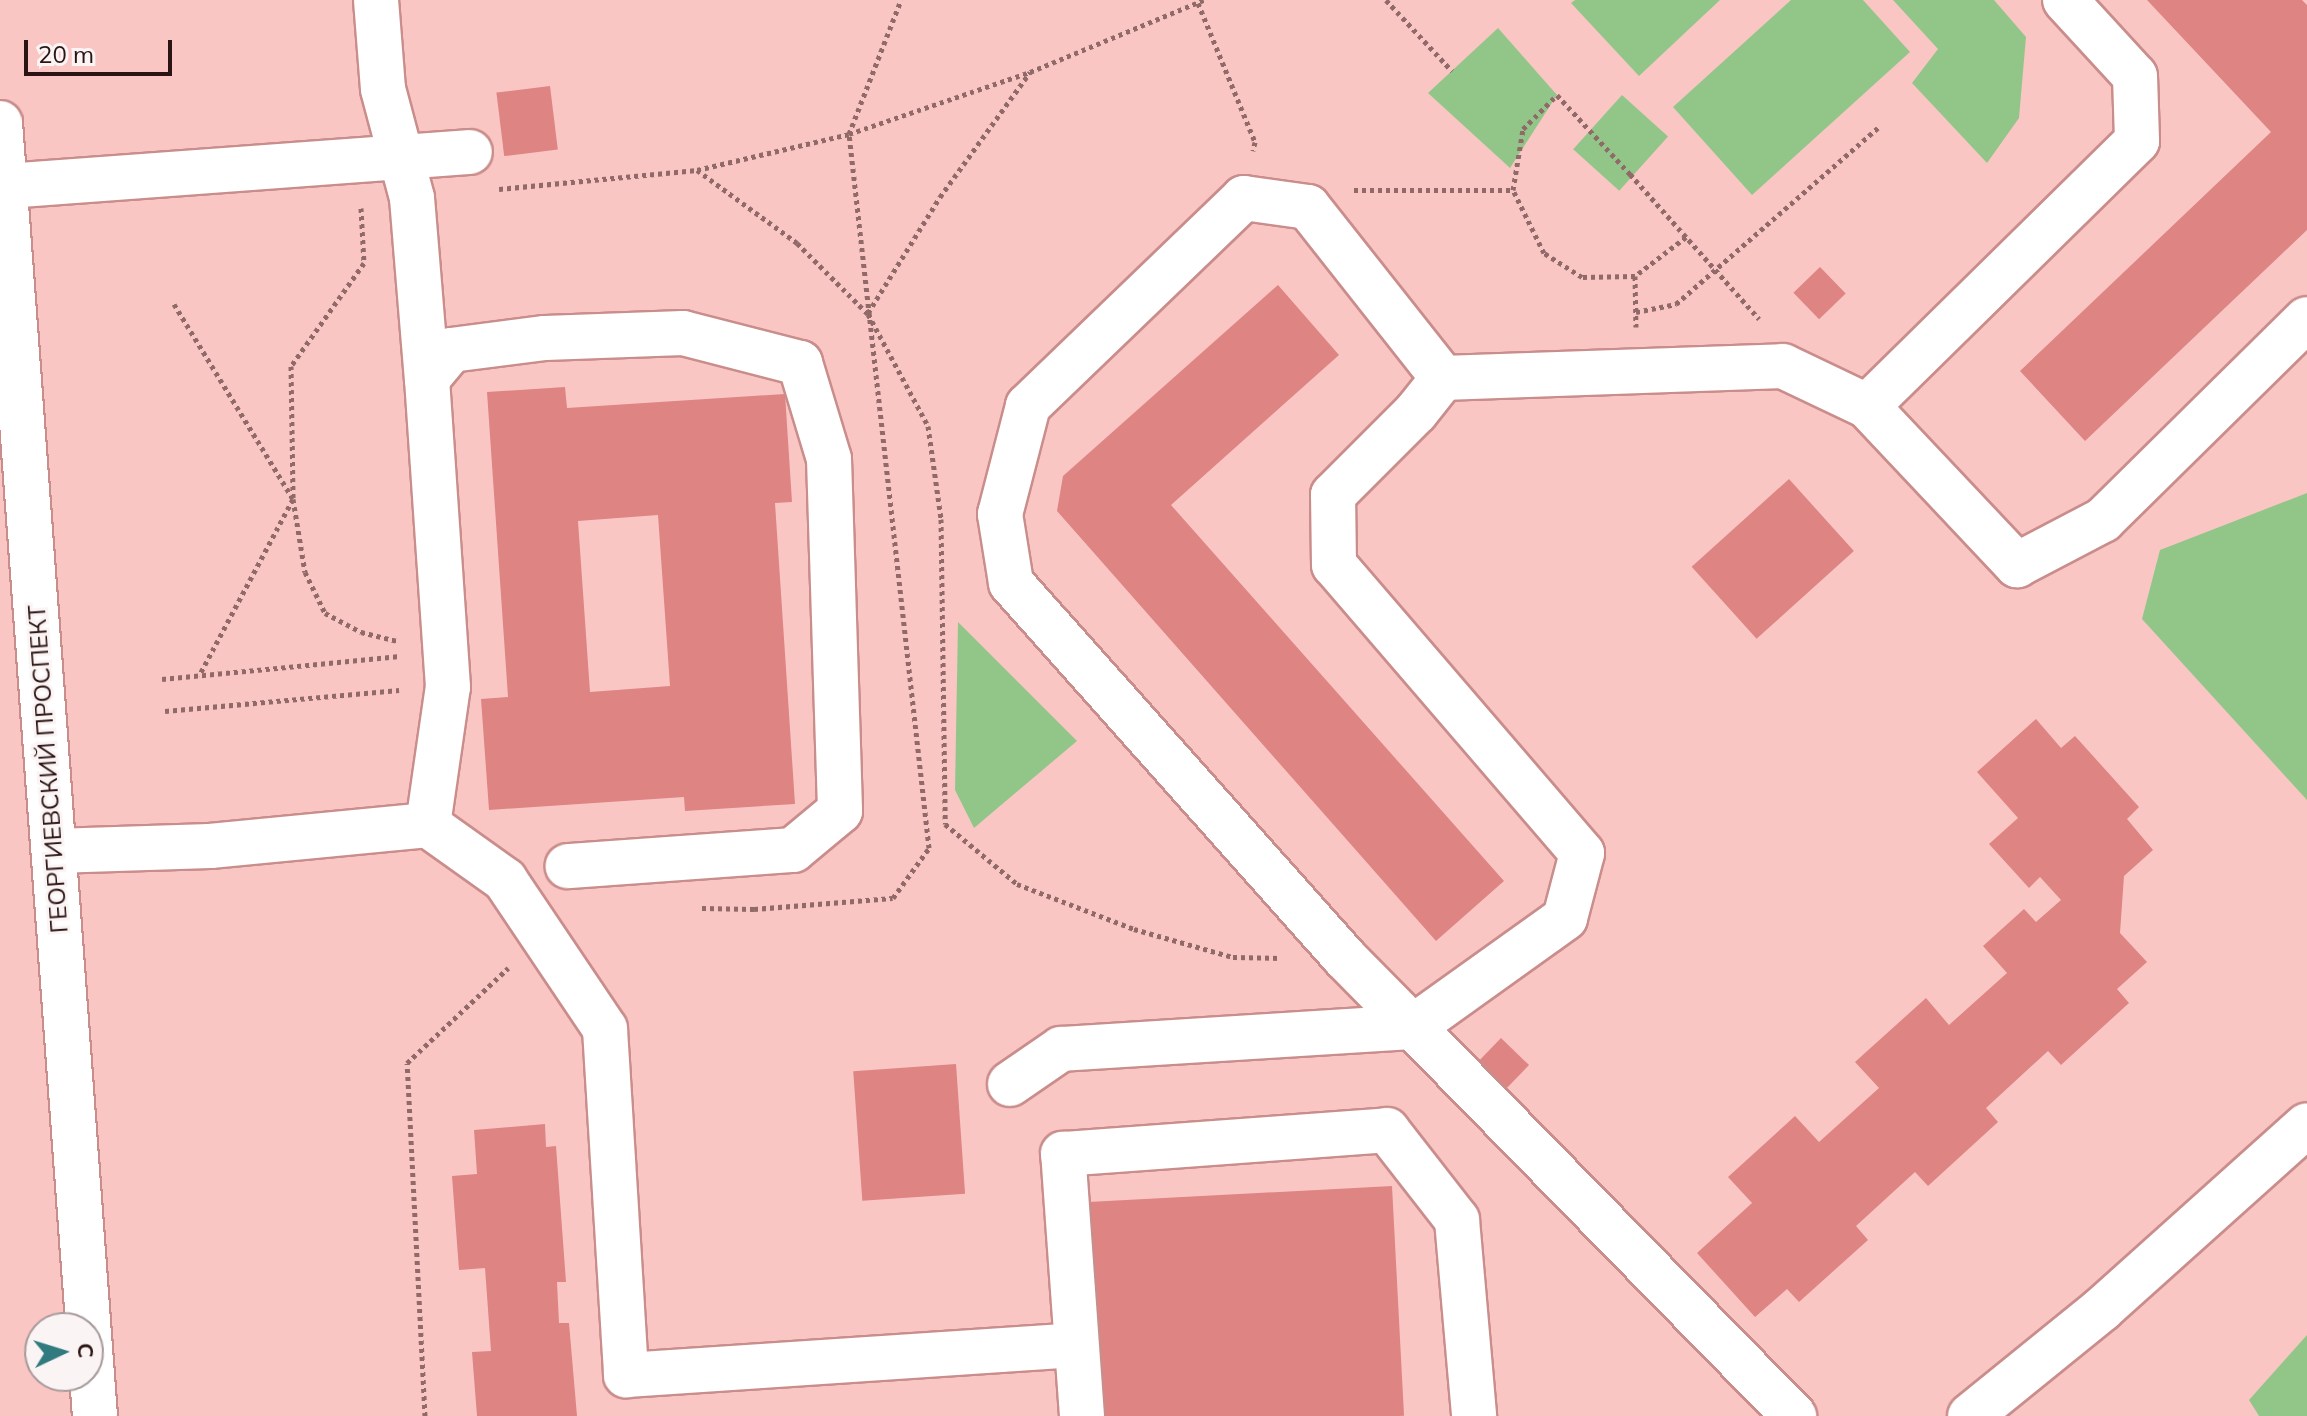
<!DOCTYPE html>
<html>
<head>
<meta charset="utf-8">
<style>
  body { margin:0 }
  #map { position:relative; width:2307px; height:1416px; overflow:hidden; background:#fac6c4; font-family:Mulish,sans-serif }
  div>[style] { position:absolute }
  .green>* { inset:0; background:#92c689; transform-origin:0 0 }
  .building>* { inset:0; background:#de8483; transform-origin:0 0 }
  .path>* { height:5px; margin-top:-2.5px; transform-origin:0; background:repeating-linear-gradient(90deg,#8f6a69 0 4px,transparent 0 8px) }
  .roads { filter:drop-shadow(2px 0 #c98d8b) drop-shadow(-2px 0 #c98d8b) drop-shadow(0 2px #c98d8b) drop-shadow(0 -2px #c98d8b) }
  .minor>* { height:44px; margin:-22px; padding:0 22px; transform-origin:22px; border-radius:22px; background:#fff }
  .major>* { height:44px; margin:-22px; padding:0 22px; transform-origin:22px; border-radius:22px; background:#fff }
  span { translate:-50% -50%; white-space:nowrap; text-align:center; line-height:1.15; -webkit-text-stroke:6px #fbf4f4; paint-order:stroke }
  .street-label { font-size:24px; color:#2b1414 }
  .north { position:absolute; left:24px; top:1312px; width:80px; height:80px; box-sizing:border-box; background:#fbf4f4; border:2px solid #a89a9a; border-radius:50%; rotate:86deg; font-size:22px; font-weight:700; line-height:32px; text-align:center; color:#2b1414 }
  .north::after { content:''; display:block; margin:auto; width:28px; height:36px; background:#317a7f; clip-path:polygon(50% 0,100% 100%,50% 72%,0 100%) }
  .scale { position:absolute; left:24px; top:40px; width:148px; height:36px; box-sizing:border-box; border:4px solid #2b1414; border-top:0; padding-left:10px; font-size:24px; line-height:28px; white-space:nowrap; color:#2b1414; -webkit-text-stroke:6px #fbf4f4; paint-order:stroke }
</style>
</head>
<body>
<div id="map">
  <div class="green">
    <div style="clip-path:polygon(1575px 0,1720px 0,1639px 76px,1571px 3px)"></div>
    <div style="clip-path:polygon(1791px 0,1863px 0,1910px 52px,1752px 195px,1673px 107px)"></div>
    <div style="clip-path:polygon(1893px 0,1994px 0,2026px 37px,2019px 118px,1987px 163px,1912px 83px,1938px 49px)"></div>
    <div style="clip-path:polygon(1498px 28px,1557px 95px,1510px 168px,1428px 93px)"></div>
    <div style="left:1622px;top:95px;width:62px;height:73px;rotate:42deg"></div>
    <div style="clip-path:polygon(2307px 493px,2307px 800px,2142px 619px,2160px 550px)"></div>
    <div style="clip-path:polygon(958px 622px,1077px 741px,974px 828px,955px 790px)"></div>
    <div style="clip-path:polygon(2307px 1335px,2307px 1416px,2259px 1416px,2249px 1400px)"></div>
  </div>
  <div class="building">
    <div style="clip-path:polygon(2147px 0,2302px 0,2307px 5px,2307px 230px,2085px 441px,2020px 371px,2271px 132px)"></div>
    <div style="left:550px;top:86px;width:64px;height:54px;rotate:83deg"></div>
    <div style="left:1820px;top:267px;width:37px;height:37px;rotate:46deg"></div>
    <div style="clip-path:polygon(1278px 285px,1339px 355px,1171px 505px,1504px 881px,1436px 941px,1057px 511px,1063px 476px)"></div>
    <div style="clip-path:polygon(evenodd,565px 387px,567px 408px,785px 394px,792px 502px,775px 503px,795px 804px,685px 811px,684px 797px,489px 810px,481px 699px,508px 697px,487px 392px,565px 387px,658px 515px,670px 686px,590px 692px,578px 521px,658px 515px)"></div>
    <div style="left:1789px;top:479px;width:97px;height:131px;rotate:48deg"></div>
    <div style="clip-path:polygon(2036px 719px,2061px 748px,2075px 736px,2139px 807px,2127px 819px,2153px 850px,2124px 876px,2120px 933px,2147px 962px,2117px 989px,2129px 1003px,2061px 1065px,2048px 1051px,1986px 1108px,1998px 1122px,1928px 1186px,1915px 1172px,1856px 1226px,1868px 1240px,1799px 1302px,1787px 1289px,1755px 1317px,1697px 1253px,1752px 1203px,1728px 1177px,1795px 1116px,1819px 1142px,1879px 1088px,1855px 1062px,1926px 998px,1949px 1025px,2007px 973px,1983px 946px,2024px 909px,2036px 922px,2061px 900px,2040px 877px,2029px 888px,1989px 844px,2018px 818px,1977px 772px)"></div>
    <div style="left:1501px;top:1038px;width:39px;height:33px;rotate:44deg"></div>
    <div style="left:956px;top:1064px;width:130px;height:103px;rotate:86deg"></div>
    <div style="clip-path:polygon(545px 1124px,546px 1147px,556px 1146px,566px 1282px,557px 1282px,559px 1323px,569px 1323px,577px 1416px,477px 1416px,472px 1352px,491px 1351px,485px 1268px,459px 1270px,452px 1176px,477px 1174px,474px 1130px)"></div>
    <div style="left:1392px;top:1186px;width:230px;height:304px;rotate:87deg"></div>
  </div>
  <div class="path">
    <div style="left:1386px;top:0;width:97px;rotate:47.1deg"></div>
    <div style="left:1198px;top:3px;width:150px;rotate:67.7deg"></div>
    <div style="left:1255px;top:142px;width:9px;rotate:103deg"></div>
    <div style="left:697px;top:170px;width:124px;rotate:36.1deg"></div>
    <div style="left:797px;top:243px;width:100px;rotate:45deg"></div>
    <div style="left:868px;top:314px;width:127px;rotate:61.8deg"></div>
    <div style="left:928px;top:426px;width:94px;rotate:82deg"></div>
    <div style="left:941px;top:519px;width:305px;rotate:89.2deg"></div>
    <div style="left:945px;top:824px;width:94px;rotate:39.8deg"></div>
    <div style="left:1017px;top:884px;width:125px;rotate:21deg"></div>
    <div style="left:1134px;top:929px;width:103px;rotate:15.8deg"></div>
    <div style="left:1233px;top:957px;width:47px;rotate:1.2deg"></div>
    <div style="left:499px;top:189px;width:199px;rotate:-5.5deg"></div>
    <div style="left:697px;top:170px;width:156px;rotate:-13.3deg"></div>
    <div style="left:849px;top:134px;width:191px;rotate:-18.9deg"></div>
    <div style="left:1030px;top:72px;width:188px;rotate:-22.5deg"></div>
    <div style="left:1354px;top:190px;width:159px"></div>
    <div style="left:361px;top:208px;width:55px;rotate:86.9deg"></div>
    <div style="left:364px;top:263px;width:126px;rotate:125.3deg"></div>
    <div style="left:291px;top:366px;width:133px;rotate:89.1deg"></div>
    <div style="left:293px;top:499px;width:74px;rotate:80.7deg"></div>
    <div style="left:305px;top:572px;width:46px;rotate:64deg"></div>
    <div style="left:325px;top:613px;width:41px;rotate:27.8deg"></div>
    <div style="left:361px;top:632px;width:38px;rotate:14deg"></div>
    <div style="left:1686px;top:237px;width:64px;rotate:142.6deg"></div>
    <div style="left:1635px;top:276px;width:53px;rotate:178.9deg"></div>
    <div style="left:1582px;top:277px;width:45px;rotate:-147.7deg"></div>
    <div style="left:1544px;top:253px;width:70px;rotate:-116.2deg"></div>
    <div style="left:1513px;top:190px;width:62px;rotate:-80.7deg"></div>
    <div style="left:1523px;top:129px;width:48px;rotate:-45deg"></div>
    <div style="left:1557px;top:95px;width:108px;rotate:47.3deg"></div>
    <div style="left:1630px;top:174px;width:194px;rotate:48.3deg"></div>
    <div style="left:1635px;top:276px;width:51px;rotate:88.9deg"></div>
    <div style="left:174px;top:304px;width:228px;rotate:58.6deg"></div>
    <div style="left:293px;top:499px;width:200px;rotate:118deg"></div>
    <div style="left:1636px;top:312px;width:41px;rotate:-11.3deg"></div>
    <div style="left:1676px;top:304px;width:269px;rotate:-41.1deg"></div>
    <div style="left:868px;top:313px;width:137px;rotate:-58.2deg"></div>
    <div style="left:940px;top:197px;width:154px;rotate:-54.2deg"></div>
    <div style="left:162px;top:679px;width:239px;rotate:-5.5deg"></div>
    <div style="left:165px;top:711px;width:235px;rotate:-5.1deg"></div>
    <div style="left:702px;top:908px;width:52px;rotate:1.1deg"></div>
    <div style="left:754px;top:909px;width:139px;rotate:-4.5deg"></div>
    <div style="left:893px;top:898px;width:62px;rotate:-54.2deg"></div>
    <div style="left:929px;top:848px;width:718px;rotate:-96.39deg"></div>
    <div style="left:849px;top:134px;width:144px;rotate:-68.8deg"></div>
    <div style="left:425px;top:1416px;width:353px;rotate:-92.9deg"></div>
    <div style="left:407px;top:1063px;width:139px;rotate:-43.2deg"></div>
  </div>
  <div class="roads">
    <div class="minor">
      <div style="left:376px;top:0;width:89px;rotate:85.5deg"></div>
      <div style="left:383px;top:89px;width:113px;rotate:75.1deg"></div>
      <div style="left:412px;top:198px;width:182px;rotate:85.3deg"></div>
      <div style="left:2065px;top:0;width:103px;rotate:47.4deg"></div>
      <div style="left:2135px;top:76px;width:65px;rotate:88.2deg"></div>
      <div style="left:2137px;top:141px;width:378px;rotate:135.5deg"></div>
      <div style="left:1867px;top:406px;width:219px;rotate:46.7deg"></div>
      <div style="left:2017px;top:565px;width:97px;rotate:-27.6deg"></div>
      <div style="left:2103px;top:520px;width:286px;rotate:-44.6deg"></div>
      <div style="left:6px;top:186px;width:465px;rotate:-4.2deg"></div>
      <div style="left:1443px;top:378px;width:340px;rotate:-2deg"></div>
      <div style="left:1783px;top:366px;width:93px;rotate:25.5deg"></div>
      <div style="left:428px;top:825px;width:95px;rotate:35.5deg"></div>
      <div style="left:505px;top:880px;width:179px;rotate:56.1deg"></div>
      <div style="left:605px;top:1029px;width:347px;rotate:86.5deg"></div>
      <div style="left:626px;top:1375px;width:451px;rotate:-3.8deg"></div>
      <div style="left:54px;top:851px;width:156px;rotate:-1.8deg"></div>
      <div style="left:210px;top:846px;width:219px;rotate:-5.5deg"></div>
      <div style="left:428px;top:825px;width:139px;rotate:-81.8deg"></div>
      <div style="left:448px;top:687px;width:309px;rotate:-93.9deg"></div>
      <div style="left:427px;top:379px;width:38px;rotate:-50deg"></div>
      <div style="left:451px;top:350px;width:95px;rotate:-7.3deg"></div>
      <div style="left:545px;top:338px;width:138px;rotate:-2.1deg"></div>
      <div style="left:683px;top:333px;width:121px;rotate:14.4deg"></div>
      <div style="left:800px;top:363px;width:100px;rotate:73.2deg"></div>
      <div style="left:829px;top:459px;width:352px;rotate:88.2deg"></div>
      <div style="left:840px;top:811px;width:61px;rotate:140.3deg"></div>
      <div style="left:793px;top:850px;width:226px;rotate:175.9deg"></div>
      <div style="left:1010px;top:1084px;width:62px;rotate:-34.5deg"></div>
      <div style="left:1061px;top:1049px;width:353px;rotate:-3.6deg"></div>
      <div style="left:1413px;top:1027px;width:187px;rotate:-35.6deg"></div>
      <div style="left:1565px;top:918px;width:67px;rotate:-75.3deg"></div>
      <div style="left:1582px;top:853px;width:380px;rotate:-130.7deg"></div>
      <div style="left:1334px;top:565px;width:70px;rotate:-90.8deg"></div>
      <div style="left:1333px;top:495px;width:117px;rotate:-45deg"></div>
      <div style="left:1416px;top:412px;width:43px;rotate:-51.5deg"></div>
      <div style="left:1443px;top:378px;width:218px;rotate:-128.3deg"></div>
      <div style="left:1308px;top:207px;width:65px;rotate:-172deg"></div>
      <div style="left:1244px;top:198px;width:300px;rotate:136.1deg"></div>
      <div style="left:1028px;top:406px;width:112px;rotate:104.5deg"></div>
      <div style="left:1000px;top:514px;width:70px;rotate:80.9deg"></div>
      <div style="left:1011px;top:583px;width:502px;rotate:48.31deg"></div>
      <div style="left:1345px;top:958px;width:97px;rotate:45.4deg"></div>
      <div style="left:1413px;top:1027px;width:545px;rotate:45.6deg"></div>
      <div style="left:1082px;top:1416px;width:263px;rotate:-94.1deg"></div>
      <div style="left:1063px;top:1154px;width:325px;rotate:-4.2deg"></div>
      <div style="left:1387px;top:1130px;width:114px;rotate:52.1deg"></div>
      <div style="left:1457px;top:1220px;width:197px;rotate:85deg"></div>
    </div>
    <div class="major">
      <div style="left:0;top:123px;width:1296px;rotate:85.8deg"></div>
      <div style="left:1970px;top:1416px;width:170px;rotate:-39deg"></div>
      <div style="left:2102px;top:1309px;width:275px;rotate:-41.9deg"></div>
    </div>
  </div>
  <div class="street-label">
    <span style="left:48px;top:769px;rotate:-94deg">ГЕОРГИЕВСКИЙ ПРОСПЕКТ</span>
  </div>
  <div class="north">С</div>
  <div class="scale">20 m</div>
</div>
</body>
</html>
